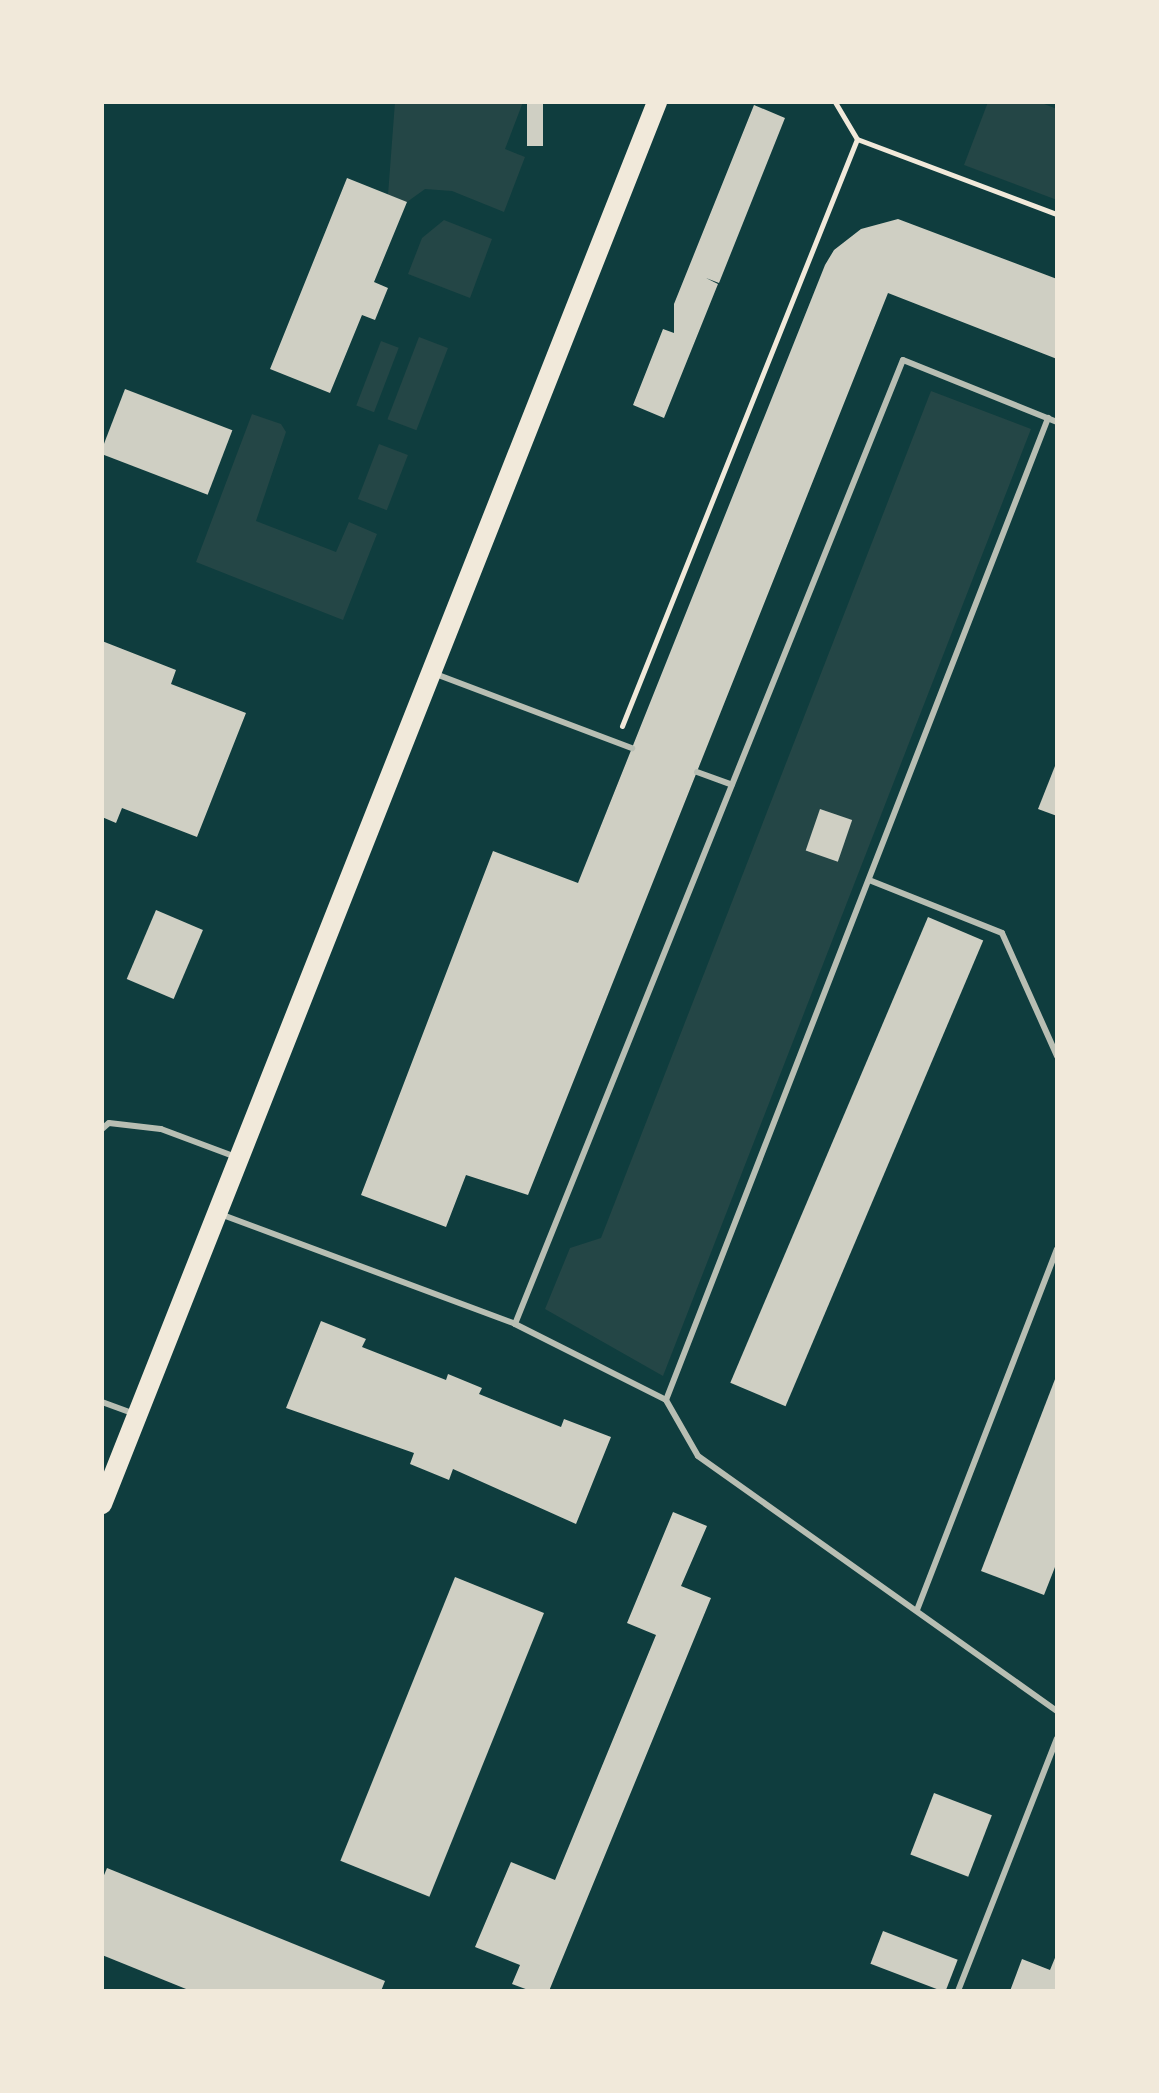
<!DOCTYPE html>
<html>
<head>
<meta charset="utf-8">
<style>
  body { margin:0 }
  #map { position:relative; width:1159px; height:2093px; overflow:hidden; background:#0f3d3e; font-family:"Fira Sans",sans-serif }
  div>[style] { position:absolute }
  .green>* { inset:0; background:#244646; transform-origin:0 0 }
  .building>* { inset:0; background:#cfcfc3; transform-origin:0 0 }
  .path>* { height:5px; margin:-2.5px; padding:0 2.5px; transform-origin:2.5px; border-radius:2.5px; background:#f1e9da }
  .service>* { height:6px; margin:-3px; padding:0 3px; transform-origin:3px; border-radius:3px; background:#b8beb3 }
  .primary>* { height:20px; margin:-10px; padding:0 10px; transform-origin:10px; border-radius:10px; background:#f1e9da }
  span { translate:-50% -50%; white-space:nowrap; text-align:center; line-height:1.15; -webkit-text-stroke:8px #f1e9da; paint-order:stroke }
  .frame { position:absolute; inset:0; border:104px solid #f1e9da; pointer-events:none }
</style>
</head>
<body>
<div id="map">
  <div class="green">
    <div style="clip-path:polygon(395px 102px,523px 102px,505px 149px,525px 157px,504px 212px,452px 191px,425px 189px,407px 202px,388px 195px)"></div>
    <div style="clip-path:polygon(988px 102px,1039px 102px,1057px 109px,1057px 200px,964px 165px)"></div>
    <div style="clip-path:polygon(444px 220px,492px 239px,470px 298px,408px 274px,422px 238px)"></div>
    <div style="left:419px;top:337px;width:31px;height:88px;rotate:21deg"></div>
    <div style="left:381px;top:341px;width:19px;height:69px;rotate:21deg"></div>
    <div style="clip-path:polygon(931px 391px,1031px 429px,663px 1376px,545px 1309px,570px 1248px,601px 1238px)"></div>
    <div style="clip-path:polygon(252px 414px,281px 424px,286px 432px,256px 521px,336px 552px,349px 522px,377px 534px,343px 620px,196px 562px)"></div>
    <div style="left:379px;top:444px;width:31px;height:59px;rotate:21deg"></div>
  </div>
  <div class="building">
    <div style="left:527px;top:102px;width:16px;height:44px"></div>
    <div style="clip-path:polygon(754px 105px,785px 118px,719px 283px,706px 278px,718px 284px,664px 418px,633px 405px,663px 329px,674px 333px,674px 304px)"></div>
    <div style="clip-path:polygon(347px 178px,407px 202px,374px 282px,388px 288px,375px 320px,362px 315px,330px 393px,270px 369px)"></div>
    <div style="clip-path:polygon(898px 219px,1057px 279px,1057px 359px,888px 293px,528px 1195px,466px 1175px,446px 1227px,361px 1195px,493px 851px,578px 883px,825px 265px,834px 250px,861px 229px)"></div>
    <div style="left:125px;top:389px;width:115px;height:69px;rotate:21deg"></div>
    <div style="clip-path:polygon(102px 641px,176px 670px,171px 684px,246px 713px,197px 837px,122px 808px,116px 823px,102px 817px)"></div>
    <div style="clip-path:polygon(1057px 761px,1057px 816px,1038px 809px)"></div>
    <div style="left:820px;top:809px;width:34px;height:44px;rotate:19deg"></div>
    <div style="left:156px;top:910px;width:51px;height:75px;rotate:23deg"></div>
    <div style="left:928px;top:917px;width:60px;height:506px;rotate:23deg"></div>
    <div style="clip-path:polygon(321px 1321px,366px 1339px,362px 1347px,446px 1380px,448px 1374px,482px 1388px,479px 1394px,561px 1427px,564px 1419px,611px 1437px,576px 1524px,453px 1469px,449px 1480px,410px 1464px,414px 1453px,286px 1408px)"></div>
    <div style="clip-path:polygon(1057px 1374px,1057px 1562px,1044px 1595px,981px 1571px)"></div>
    <div style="clip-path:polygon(673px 1512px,707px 1526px,681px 1586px,711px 1598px,549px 1991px,531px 1991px,512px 1984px,520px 1965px,475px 1947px,511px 1862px,555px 1880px,656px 1635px,627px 1623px)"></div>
    <div style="left:455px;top:1577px;width:96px;height:306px;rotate:22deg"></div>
    <div style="left:934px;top:1793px;width:62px;height:66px;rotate:21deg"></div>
    <div style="clip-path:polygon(107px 1868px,385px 1981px,381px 1991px,191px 1991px,102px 1955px,102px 1880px)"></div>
    <div style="left:883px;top:1931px;width:80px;height:35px;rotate:21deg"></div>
    <div style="clip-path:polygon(1057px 1953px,1057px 1991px,1010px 1991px,1022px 1959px,1050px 1970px)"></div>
  </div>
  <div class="path">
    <div style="left:835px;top:102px;width:43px;rotate:59.3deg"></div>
    <div style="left:622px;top:726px;width:632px;rotate:-68.18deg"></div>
    <div style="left:857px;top:139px;width:214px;rotate:20.6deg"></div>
  </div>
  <div class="service">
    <div style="left:433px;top:673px;width:213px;rotate:20.7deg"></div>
    <div style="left:697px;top:772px;width:37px;rotate:20deg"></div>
    <div style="left:869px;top:880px;width:143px;rotate:21.7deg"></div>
    <div style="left:1002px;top:933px;width:135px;rotate:65.9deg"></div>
    <div style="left:102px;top:1129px;width:9px;rotate:-41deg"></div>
    <div style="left:109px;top:1123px;width:52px;rotate:6.6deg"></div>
    <div style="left:161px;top:1129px;width:80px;rotate:20.5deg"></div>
    <div style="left:220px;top:1214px;width:315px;rotate:20.4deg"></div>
    <div style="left:515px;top:1324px;width:169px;rotate:26.7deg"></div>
    <div style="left:666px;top:1400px;width:64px;rotate:60.3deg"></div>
    <div style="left:698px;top:1456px;width:440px;rotate:35.4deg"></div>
    <div style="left:515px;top:1324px;width:1039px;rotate:-68.08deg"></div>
    <div style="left:903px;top:360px;width:166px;rotate:21.9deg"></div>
    <div style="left:666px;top:1400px;width:1054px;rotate:-68.74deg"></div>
    <div style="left:102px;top:1402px;width:32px;rotate:20deg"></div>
    <div style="left:917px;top:1610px;width:387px;rotate:-68.8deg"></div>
    <div style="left:958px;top:1991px;width:271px;rotate:-68.6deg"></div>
  </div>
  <div class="primary">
    <div style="left:102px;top:1504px;width:1508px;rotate:-68.4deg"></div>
  </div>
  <div class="frame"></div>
</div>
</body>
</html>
